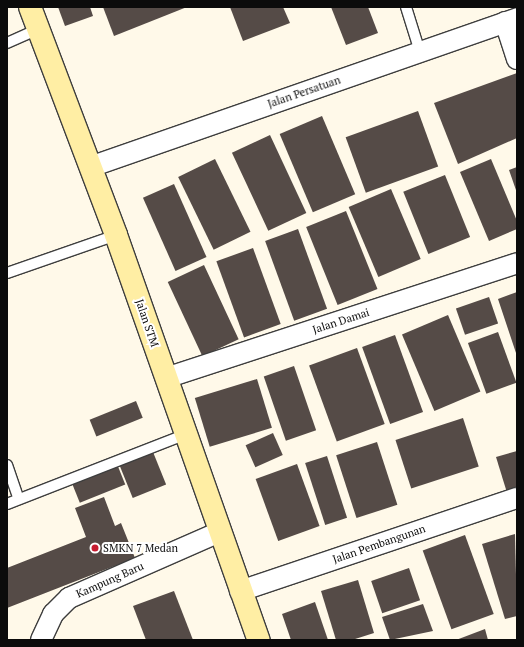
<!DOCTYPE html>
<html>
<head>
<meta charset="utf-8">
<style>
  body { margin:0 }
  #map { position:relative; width:524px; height:647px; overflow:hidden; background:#fff9e9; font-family:"PT Serif",serif }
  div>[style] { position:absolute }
  .building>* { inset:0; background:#554b47; transform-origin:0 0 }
  .roads { filter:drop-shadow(1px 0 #3e3e3e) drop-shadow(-1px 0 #3e3e3e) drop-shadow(0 1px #3e3e3e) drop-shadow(0 -1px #3e3e3e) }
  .lane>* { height:10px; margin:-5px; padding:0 5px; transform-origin:5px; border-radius:5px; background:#fff }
  .street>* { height:20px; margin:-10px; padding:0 10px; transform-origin:10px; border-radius:10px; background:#fff }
  .secondary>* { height:22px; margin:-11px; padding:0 11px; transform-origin:11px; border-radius:11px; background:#ffeea4 }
  .dots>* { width:11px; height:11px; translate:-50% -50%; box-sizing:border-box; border:2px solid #fff; border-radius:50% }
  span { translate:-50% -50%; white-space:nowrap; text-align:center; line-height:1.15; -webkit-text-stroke:4px #fff; paint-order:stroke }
  .street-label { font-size:11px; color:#0b0b0b }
  .poi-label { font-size:11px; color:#0b0b0b }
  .left { translate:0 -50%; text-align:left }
  .frame { position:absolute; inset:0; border:8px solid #0b0b0b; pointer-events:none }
</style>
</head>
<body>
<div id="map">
  <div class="building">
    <div style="clip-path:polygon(58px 7px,90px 7px,93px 16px,65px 26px)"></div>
    <div style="clip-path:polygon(103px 7px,187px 7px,114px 36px)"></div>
    <div style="clip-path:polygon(230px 7px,283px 7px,290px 23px,243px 41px)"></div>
    <div style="clip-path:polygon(331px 7px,368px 7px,378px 33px,346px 45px)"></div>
    <div style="clip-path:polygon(517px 73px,517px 138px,458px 164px,434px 103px)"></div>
    <div style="left:418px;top:111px;width:59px;height:77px;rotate:70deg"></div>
    <div style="left:322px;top:116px;width:85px;height:46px;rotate:67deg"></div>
    <div style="left:270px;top:135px;width:86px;height:42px;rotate:65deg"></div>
    <div style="left:215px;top:159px;width:81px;height:41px;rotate:64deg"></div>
    <div style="clip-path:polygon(491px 159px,517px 221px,517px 229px,489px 241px,460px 172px)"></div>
    <div style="clip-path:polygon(517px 167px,517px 193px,509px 170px)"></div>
    <div style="left:445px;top:175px;width:67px;height:45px;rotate:68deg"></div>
    <div style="left:174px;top:184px;width:80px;height:34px;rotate:66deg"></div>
    <div style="left:391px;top:189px;width:76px;height:46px;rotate:67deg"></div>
    <div style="left:346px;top:211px;width:84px;height:43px;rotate:68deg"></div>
    <div style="left:298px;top:229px;width:85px;height:35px;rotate:70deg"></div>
    <div style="left:253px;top:248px;width:81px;height:39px;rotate:70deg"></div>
    <div style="left:204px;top:265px;width:82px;height:40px;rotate:65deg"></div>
    <div style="clip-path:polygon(517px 292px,517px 356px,498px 299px)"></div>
    <div style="left:489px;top:297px;width:28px;height:35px;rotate:71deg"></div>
    <div style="left:448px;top:315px;width:83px;height:50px;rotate:67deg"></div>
    <div style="left:498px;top:332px;width:54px;height:32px;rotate:70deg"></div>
    <div style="left:395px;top:335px;width:82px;height:35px;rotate:70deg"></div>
    <div style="left:357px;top:348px;width:81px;height:51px;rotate:70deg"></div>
    <div style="left:294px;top:366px;width:68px;height:32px;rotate:71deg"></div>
    <div style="left:257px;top:379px;width:51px;height:65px;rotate:73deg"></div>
    <div style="left:136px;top:401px;width:18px;height:50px;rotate:68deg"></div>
    <div style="left:463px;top:418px;width:51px;height:71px;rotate:72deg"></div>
    <div style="left:273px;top:433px;width:24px;height:30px;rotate:66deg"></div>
    <div style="left:377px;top:442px;width:66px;height:43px;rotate:72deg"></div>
    <div style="clip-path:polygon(517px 451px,517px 494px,508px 496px,496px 457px)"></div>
    <div style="left:153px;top:452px;width:35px;height:36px;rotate:68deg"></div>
    <div style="left:327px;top:456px;width:65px;height:23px;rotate:72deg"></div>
    <div style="left:117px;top:464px;width:22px;height:49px;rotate:68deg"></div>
    <div style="left:297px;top:464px;width:66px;height:44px;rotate:70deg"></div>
    <div style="clip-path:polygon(104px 497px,115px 526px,121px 523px,135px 558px,7px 608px,7px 568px,86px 537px,75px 508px)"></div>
    <div style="clip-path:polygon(515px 534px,517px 616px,505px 619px,482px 544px)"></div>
    <div style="left:465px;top:535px;width:84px;height:45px;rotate:70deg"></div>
    <div style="left:409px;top:568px;width:34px;height:40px;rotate:71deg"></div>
    <div style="clip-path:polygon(358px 580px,374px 633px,352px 640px,336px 640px,321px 591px)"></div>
    <div style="clip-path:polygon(174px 591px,193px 640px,146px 640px,133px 606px)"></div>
    <div style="clip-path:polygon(315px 602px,328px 640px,291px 640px,282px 614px)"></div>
    <div style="clip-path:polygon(423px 604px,433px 631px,390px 640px,382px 617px)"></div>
    <div style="clip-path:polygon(485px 629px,488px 640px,456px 640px)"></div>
  </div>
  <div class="roads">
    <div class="lane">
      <div style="left:406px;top:7px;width:47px;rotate:72.7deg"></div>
      <div style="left:7px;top:43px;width:34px;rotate:-24deg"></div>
      <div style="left:7px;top:273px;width:115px;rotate:-19.2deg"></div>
      <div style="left:7px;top:465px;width:36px;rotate:71deg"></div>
      <div style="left:7px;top:504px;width:193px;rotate:-21.3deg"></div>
    </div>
    <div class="street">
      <div style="left:505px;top:22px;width:39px;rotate:72deg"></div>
      <div style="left:90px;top:167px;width:452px;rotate:-19.2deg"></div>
      <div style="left:166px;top:378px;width:369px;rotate:-18.1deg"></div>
      <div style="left:240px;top:591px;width:292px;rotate:-18.6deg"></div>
      <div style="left:41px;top:640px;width:29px;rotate:-65deg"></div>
      <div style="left:53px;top:614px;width:23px;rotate:-45deg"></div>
      <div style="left:69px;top:598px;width:164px;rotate:-23.7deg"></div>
    </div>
    <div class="secondary">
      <div style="left:30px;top:7px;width:244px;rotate:69.3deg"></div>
      <div style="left:116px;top:235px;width:430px;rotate:70.6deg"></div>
    </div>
  </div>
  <div class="dots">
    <div style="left:95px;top:548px;background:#c51a2f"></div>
  </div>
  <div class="street-label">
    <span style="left:304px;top:92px;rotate:-19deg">Jalan Persatuan</span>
    <span style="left:341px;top:321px;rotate:-18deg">Jalan Damai</span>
    <span style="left:147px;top:323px;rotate:71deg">Jalan STM</span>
    <span style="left:379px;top:544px;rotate:-19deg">Jalan Pembangunan</span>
    <span style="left:110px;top:580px;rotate:-24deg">Kampung Baru</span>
  </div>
  <div class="poi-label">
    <span class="left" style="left:103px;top:548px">SMKN 7 Medan</span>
  </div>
  <div class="frame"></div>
</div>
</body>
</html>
